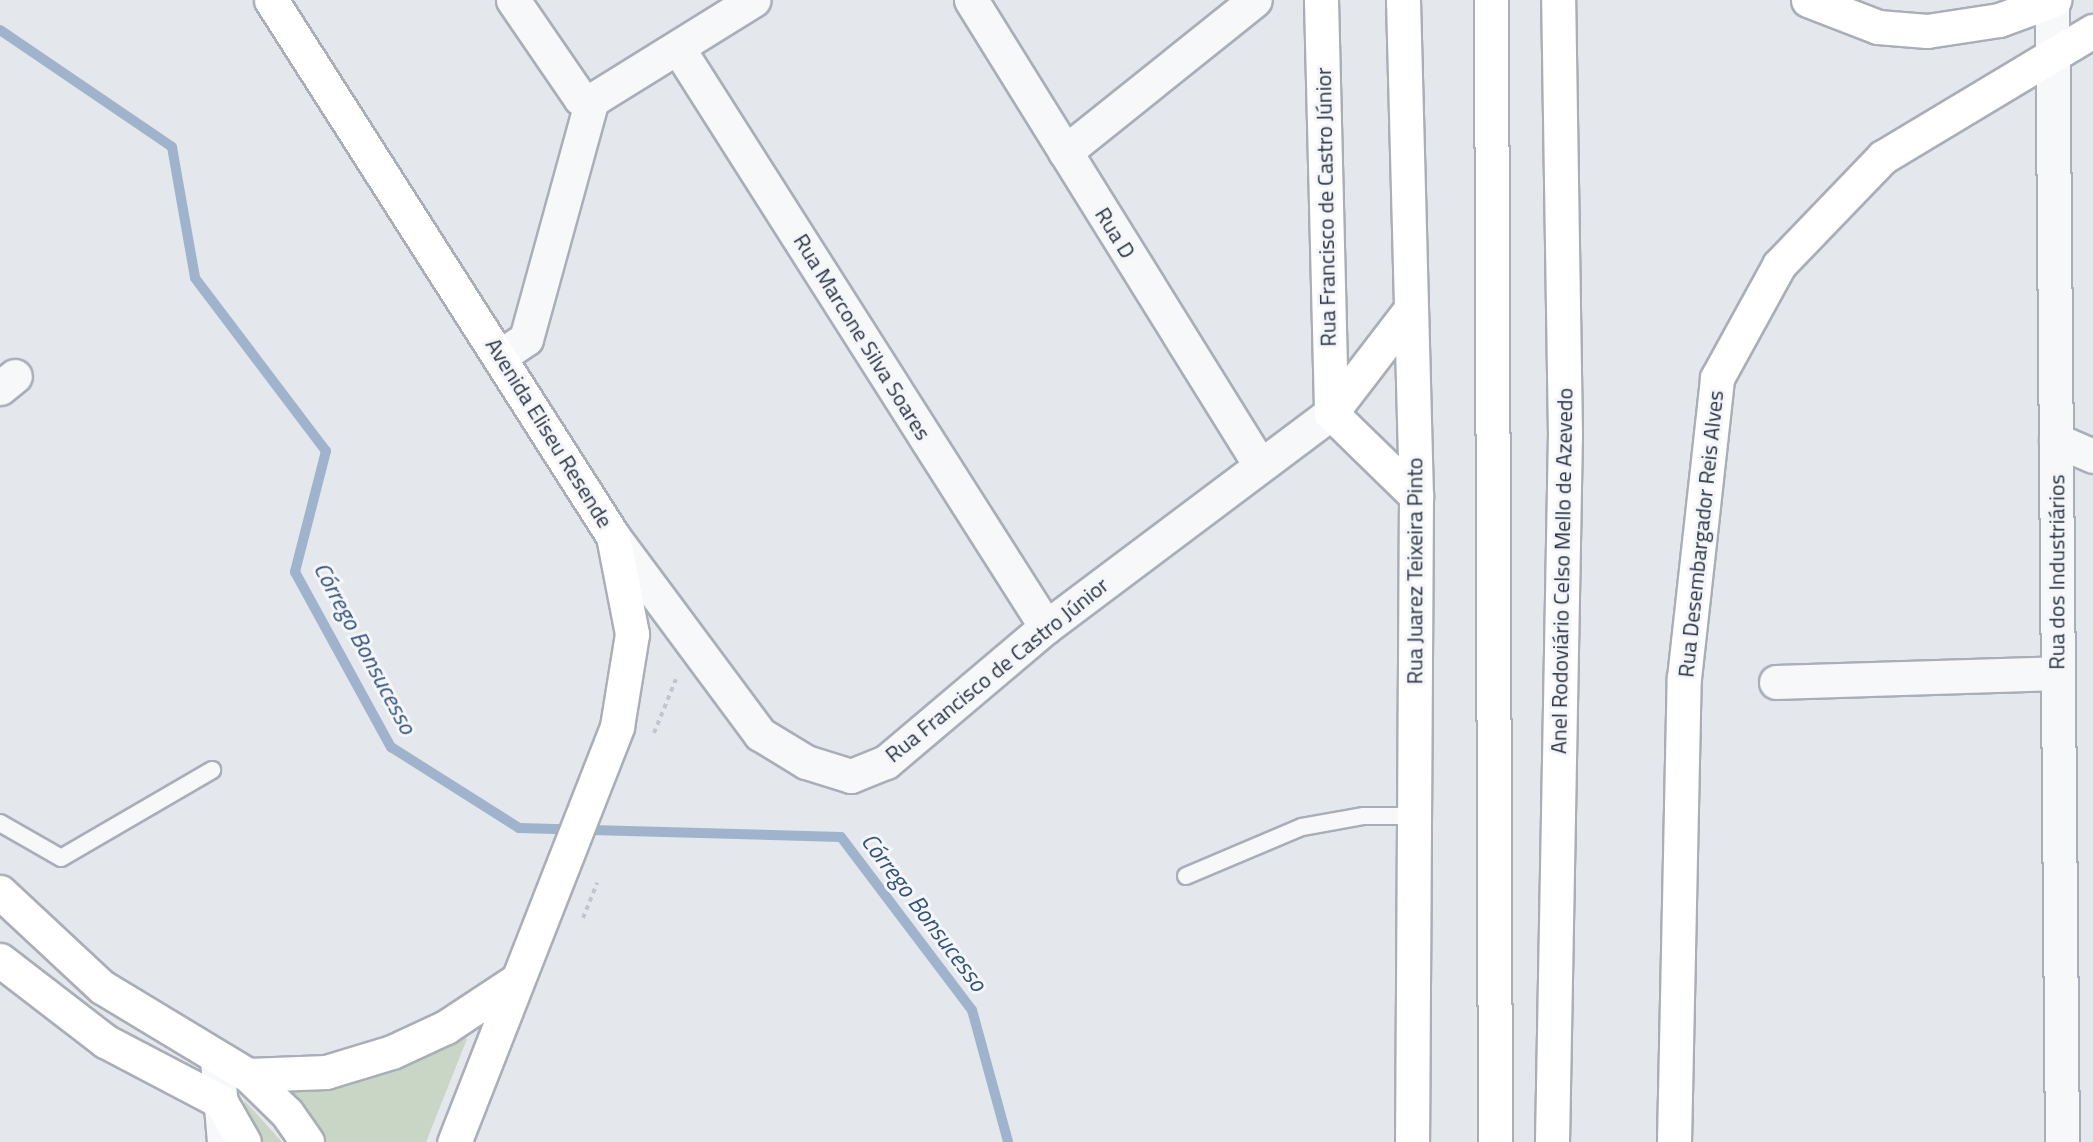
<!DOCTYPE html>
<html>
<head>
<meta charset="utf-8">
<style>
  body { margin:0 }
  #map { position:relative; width:2093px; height:1142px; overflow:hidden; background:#e4e7ec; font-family:"Titillium Web",sans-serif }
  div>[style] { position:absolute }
  .green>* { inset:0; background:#c9d6c5 }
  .stream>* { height:10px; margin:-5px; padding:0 5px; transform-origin:5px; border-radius:5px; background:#9fb4cc }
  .path>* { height:4px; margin-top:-2px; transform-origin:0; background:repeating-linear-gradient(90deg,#c2c5cb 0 4.5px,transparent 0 9px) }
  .roads { filter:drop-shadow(2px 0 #a9aeb7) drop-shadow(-2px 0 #a9aeb7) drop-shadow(0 2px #a9aeb7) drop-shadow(0 -2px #a9aeb7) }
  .service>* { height:16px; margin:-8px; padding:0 8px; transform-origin:8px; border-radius:8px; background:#f7f8fa }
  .minor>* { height:33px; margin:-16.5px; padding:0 16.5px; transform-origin:16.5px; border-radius:16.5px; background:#f7f8fa }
  .tertiary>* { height:33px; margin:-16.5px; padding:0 16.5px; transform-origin:16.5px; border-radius:16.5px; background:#f7f8fa }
  .secondary>* { height:33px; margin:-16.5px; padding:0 16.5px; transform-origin:16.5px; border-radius:16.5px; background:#fff }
  .primary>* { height:33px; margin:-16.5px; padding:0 16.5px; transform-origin:16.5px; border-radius:16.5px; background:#fff }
  .motorway>* { height:33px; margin:-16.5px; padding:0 16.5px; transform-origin:16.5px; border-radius:16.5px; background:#fff }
  span { translate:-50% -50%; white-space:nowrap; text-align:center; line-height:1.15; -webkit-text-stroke:6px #f4f6f9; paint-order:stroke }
  .street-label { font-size:22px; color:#2b3445 }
  .water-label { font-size:24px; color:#34527a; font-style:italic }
</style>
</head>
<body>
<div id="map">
  <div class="green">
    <div style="clip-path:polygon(458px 1034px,467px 1039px,426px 1142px,326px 1142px,290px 1091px,295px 1084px,379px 1073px,427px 1056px)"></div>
    <div style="clip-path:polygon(244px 1100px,281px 1141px,281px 1142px,249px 1142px)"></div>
  </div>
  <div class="stream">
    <div style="left:0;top:30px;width:208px;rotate:34.2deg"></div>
    <div style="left:172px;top:147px;width:133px;rotate:80deg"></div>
    <div style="left:195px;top:278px;width:217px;rotate:52.9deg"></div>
    <div style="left:326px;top:451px;width:125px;rotate:104.4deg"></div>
    <div style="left:295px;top:572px;width:200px;rotate:61.3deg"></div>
    <div style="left:391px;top:747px;width:151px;rotate:32.3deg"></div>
    <div style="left:519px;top:828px;width:322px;rotate:1.6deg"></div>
    <div style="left:841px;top:837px;width:217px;rotate:52.9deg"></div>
    <div style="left:972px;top:1010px;width:137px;rotate:74.7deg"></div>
  </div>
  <div class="path">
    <div style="left:654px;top:733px;width:58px;rotate:-67.8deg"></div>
    <div style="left:583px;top:918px;width:38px;rotate:-68deg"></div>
  </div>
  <div class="roads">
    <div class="service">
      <div style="left:0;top:823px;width:70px;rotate:29.8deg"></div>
      <div style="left:61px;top:858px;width:175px;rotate:-30.2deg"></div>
      <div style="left:1186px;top:876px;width:126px;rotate:-22.9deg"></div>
      <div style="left:1302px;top:827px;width:63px;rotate:-10.1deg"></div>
      <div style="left:1364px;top:816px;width:50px"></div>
    </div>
    <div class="minor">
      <div style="left:513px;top:0;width:119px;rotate:55.6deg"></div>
      <div style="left:580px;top:98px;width:12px;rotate:9deg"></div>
      <div style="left:971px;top:0;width:547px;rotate:58.14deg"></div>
      <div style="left:678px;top:48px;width:686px;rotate:57.56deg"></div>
      <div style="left:592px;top:100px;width:190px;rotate:-31.8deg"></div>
      <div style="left:1065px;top:152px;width:243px;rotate:-38.7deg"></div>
      <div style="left:502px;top:355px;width:29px;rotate:-34deg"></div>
      <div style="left:526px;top:339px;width:248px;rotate:-74.6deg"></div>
      <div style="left:0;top:388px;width:19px;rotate:-39deg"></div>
      <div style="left:2056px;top:440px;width:40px;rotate:23.4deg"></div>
      <div style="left:1776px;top:682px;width:282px;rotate:-1.8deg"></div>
      <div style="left:217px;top:1060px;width:82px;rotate:85.1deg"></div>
    </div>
    <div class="tertiary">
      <div style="left:2052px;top:1px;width:1141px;rotate:89.5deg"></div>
      <div style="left:613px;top:536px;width:247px;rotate:53.4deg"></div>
      <div style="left:760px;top:734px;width:54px;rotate:31.3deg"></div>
      <div style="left:806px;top:762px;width:47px;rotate:17.3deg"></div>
      <div style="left:851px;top:776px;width:38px;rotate:-22deg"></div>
      <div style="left:886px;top:762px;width:209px;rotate:-40.2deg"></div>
      <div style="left:1046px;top:627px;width:356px;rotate:-36.9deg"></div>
    </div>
    <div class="secondary">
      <div style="left:271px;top:0;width:636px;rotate:57.46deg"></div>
      <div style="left:613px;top:536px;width:100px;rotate:79deg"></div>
      <div style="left:632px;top:634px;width:94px;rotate:99.2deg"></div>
      <div style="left:617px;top:727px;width:446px;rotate:111.4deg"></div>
      <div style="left:1321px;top:0;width:413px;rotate:88.6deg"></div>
      <div style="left:1331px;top:413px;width:119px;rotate:44.3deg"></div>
      <div style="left:0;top:892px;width:139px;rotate:43deg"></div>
      <div style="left:102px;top:987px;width:170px;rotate:31.1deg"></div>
      <div style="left:248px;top:1075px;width:54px;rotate:44.3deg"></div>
      <div style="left:287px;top:1113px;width:35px;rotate:55deg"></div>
      <div style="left:0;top:960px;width:133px;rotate:37.6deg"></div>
      <div style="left:105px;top:1041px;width:131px;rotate:27.7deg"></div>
      <div style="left:221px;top:1102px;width:46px;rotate:60.1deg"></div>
      <div style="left:248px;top:1075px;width:78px;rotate:-2.2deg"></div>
      <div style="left:326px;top:1072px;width:69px;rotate:-16.9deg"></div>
      <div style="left:392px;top:1052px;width:60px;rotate:-24.8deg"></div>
      <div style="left:446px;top:1027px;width:85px;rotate:-33.5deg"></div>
    </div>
    <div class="primary">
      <div style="left:1403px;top:0;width:496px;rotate:88.5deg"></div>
      <div style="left:1416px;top:496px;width:646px;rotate:90.35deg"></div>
      <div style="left:1331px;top:413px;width:130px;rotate:-52.5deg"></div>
      <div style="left:1674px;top:1142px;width:464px;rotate:-88.8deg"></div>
      <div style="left:1684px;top:678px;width:302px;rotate:-83.7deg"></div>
      <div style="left:1717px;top:378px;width:129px;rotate:-61.2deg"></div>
      <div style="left:1779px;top:265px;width:150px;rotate:-46.1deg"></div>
      <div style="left:1883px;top:157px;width:245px;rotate:-31deg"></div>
    </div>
    <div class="motorway">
      <div style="left:1491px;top:0;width:1142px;rotate:89.8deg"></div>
      <div style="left:1808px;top:0;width:75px;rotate:21.1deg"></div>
      <div style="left:1878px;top:27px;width:49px;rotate:4.7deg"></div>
      <div style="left:1927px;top:31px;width:73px;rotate:-8.7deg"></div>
      <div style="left:1999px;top:20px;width:59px;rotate:-20deg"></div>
      <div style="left:1552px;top:1142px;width:707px;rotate:-88.95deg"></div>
      <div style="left:1565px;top:435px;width:435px;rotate:-90.9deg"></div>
    </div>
  </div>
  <div class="street-label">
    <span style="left:1326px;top:207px;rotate:-91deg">Rua Francisco de Castro Júnior</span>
    <span style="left:1115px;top:233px;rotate:58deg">Rua D</span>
    <span style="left:862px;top:337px;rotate:58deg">Rua Marcone Silva Soares</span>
    <span style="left:549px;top:433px;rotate:58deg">Avenida Eliseu Resende</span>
    <span style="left:1701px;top:534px;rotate:-84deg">Rua Desembargador Reis Alves</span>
    <span style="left:1415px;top:571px;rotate:-90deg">Rua Juarez Teixeira Pinto</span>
    <span style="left:1562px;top:571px;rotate:-89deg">Anel Rodoviário Celso Mello de Azevedo</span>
    <span style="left:2057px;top:572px;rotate:-90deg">Rua dos Industriários</span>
    <span style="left:997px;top:670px;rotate:-39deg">Rua Francisco de Castro Júnior</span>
  </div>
  <div class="water-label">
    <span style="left:365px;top:648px;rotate:62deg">Córrego Bonsucesso</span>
    <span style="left:924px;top:912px;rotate:53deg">Córrego Bonsucesso</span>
  </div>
</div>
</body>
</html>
